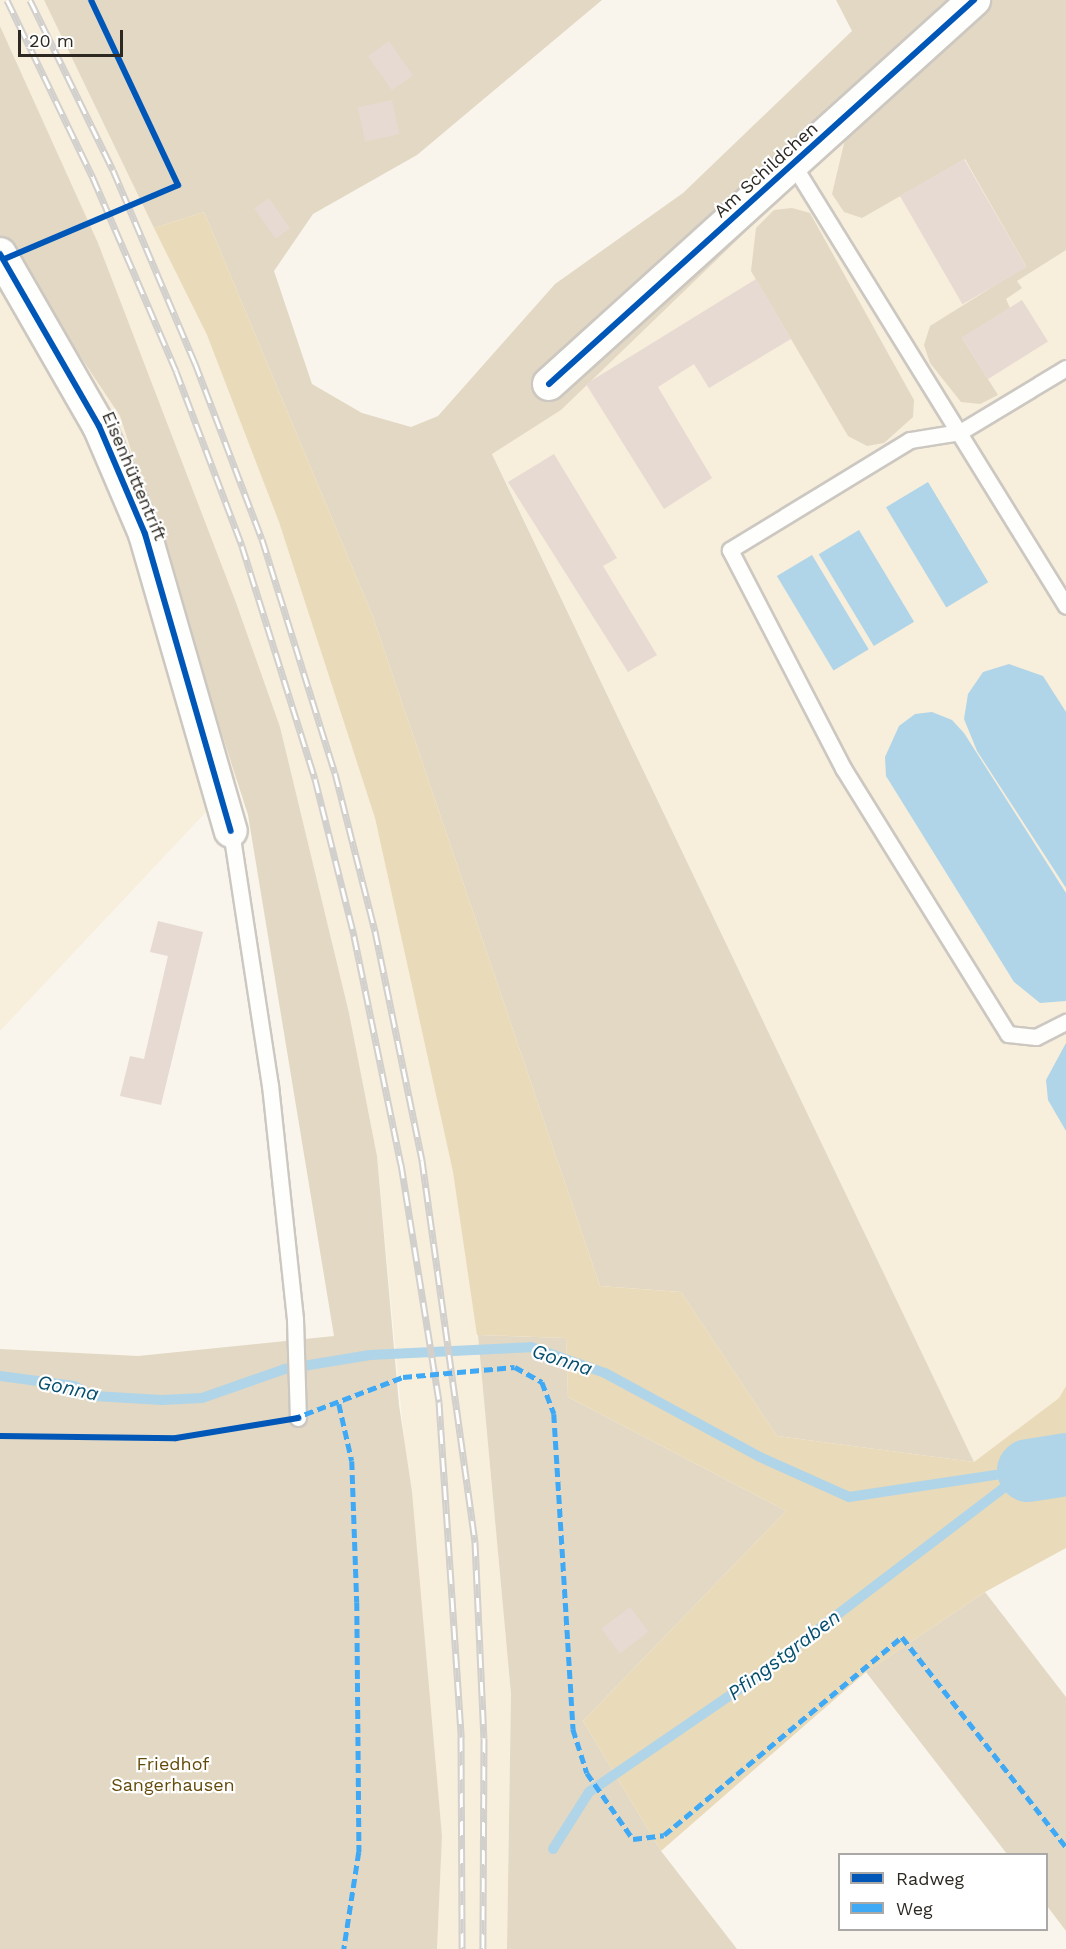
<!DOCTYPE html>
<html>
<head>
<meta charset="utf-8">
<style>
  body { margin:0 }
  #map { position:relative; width:1066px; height:1949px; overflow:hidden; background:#f9f5ec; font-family:"Work Sans",sans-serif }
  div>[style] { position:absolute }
  .built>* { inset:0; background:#f7eedc }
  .green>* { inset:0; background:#e3d8c3 }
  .forest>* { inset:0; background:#e9daba }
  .water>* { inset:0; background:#b0d5e8; transform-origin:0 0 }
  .stream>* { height:10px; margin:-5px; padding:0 5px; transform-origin:5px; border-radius:5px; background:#b0d5e8 }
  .river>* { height:63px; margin:-31.5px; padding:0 31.5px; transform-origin:31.5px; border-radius:31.5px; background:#b0d5e8 }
  .building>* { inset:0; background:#e7dad2; transform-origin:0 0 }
  .roads { filter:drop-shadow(2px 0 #ccc8c1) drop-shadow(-2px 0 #ccc8c1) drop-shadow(0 2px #ccc8c1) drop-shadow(0 -2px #ccc8c1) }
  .lane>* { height:15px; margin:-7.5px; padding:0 7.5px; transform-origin:7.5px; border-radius:7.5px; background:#fefefc }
  .street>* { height:32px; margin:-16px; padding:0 16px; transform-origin:16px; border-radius:16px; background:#fefefc }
  .rail>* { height:7px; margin-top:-3.5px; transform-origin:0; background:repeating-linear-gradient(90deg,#fff 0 14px,#d2d0cd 0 28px); box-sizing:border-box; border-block:2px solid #d2d0cd }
  .quiet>* { height:4.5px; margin-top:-2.25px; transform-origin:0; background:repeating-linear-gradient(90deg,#3fa9f5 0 9px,transparent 0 13.5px) }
  .cycleway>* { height:6px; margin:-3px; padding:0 3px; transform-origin:3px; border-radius:3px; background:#0057b8 }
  span { translate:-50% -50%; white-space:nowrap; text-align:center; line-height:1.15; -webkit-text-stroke:4.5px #fff; paint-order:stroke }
  .street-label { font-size:18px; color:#2d2922 }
  .park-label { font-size:18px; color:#634b0a }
  .water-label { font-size:20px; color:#054f6e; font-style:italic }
  .legend { position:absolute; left:838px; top:1853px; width:210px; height:78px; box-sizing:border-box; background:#fff; border:2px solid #aba9a7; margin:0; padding:8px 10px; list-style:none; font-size:18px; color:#2d2922 }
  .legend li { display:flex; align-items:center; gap:12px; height:30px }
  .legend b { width:30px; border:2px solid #aba9a7 }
  .scale { position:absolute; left:18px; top:30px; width:105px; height:27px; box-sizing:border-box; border:3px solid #2d2922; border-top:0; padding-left:8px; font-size:18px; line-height:21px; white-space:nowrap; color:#2d2922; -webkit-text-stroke:4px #fff; paint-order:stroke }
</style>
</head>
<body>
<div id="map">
  <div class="built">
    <div style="clip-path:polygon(0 0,44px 0,207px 335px,279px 522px,375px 818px,453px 1172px,478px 1335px,511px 1694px,507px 1949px,437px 1949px,442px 1836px,377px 1156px,349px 1013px,280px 727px,98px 243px,0 26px)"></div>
    <div style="clip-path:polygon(1066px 0,1066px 1386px,1059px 1398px,974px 1462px,492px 453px,561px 410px,847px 134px)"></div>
    <div style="clip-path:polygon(0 236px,120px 416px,237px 779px,0 1031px)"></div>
  </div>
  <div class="green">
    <div style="clip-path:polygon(44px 0,602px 0,417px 155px,313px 214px,274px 271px,312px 384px,362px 413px,411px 427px,438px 416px,555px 284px,683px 193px,852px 31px,836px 0,1066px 0,1066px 250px,1017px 281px,1022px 288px,1006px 299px,1010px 308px,962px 338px,998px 395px,980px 404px,961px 402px,930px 363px,924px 345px,930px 326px,1026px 266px,965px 159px,862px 218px,844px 212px,832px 194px,846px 135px,561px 410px,492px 454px,974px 1462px,777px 1436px,681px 1292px,600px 1286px,372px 614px,204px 212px,154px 228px)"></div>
    <div style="clip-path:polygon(0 26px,98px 243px,235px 600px,280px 727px,349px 1013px,377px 1156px,399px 1405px,412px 1492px,442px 1836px,437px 1949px,0 1949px,0 1349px,138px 1356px,334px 1336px,248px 815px,120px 416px,0 236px)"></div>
    <div style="clip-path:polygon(792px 208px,810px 213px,914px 400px,913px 417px,884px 443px,867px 446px,848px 436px,751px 271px,756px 228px,774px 210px)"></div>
    <div style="clip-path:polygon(478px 1335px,566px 1338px,568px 1397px,786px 1511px,583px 1721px,661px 1851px,737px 1949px,507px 1949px,511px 1694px)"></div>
    <div style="clip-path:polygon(985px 1592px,1066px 1697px,1066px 1931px,1047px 1906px,1046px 1854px,1007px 1854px,866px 1672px)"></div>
  </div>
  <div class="forest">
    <div style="clip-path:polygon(204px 212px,372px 614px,600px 1286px,681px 1292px,777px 1436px,974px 1462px,1059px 1398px,1066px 1386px,1066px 1548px,985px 1592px,866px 1672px,661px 1851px,583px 1721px,786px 1511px,568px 1397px,566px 1338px,477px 1335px,453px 1172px,375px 818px,279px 522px,207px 335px,154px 228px)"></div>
  </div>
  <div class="water">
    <div style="left:928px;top:482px;width:117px;height:49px;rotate:59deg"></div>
    <div style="left:859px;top:530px;width:107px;height:47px;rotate:59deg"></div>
    <div style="left:812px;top:555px;width:110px;height:41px;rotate:59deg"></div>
    <div style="clip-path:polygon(1009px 664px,1043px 676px,1066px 712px,1066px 888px,977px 751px,964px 719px,968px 694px,983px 672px)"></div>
    <div style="clip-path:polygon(932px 712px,952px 720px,964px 733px,1066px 893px,1066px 1001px,1040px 1003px,1014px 982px,886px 776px,885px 757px,899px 726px,915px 714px)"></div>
    <div style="clip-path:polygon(1066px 1043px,1066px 1131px,1048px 1100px,1046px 1080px)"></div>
  </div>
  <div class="stream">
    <div style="left:0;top:1376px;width:75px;rotate:7.7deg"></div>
    <div style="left:74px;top:1386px;width:22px;rotate:27deg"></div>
    <div style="left:94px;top:1396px;width:68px;rotate:3.4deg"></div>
    <div style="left:162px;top:1400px;width:40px;rotate:-2.9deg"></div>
    <div style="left:202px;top:1398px;width:88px;rotate:-19.3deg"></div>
    <div style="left:285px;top:1369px;width:86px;rotate:-9.4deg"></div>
    <div style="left:370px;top:1355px;width:161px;rotate:-2.8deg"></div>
    <div style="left:531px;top:1347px;width:78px;rotate:19.4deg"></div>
    <div style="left:605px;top:1373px;width:176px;rotate:28.5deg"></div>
    <div style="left:760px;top:1457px;width:98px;rotate:24.2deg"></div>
    <div style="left:849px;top:1497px;width:181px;rotate:-8.6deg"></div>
    <div style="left:553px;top:1849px;width:67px;rotate:-57.7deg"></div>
    <div style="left:589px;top:1792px;width:189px;rotate:-34.4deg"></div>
    <div style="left:745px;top:1685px;width:352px;rotate:-37.3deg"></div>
  </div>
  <div class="river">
    <div style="left:1028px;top:1470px;width:38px;rotate:-9deg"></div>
  </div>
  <div class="building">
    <div style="left:389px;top:41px;width:42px;height:26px;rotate:55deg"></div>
    <div style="left:392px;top:100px;width:35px;height:35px;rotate:78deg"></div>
    <div style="left:964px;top:159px;width:125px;height:74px;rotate:60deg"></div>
    <div style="left:269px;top:198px;width:37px;height:18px;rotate:55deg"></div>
    <div style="clip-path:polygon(756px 279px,791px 339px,709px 388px,694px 364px,658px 387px,712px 478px,664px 509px,586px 384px)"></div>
    <div style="left:1022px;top:300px;width:49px;height:71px;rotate:58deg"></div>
    <div style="clip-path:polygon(554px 454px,617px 558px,603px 566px,657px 655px,628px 672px,508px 482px)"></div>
    <div style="clip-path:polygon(158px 921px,203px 932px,161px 1105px,120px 1096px,130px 1056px,144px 1059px,168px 956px,150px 952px)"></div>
    <div style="left:630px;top:1607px;width:31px;height:36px;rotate:53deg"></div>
  </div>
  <div class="roads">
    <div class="lane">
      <div style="left:794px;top:166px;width:517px;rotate:58.28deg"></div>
      <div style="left:1066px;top:368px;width:124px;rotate:148.9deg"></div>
      <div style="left:960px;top:432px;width:51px;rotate:170.9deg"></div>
      <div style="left:910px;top:440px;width:211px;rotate:148.6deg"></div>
      <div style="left:730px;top:550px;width:246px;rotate:62.6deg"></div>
      <div style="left:843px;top:768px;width:313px;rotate:58.2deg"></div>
      <div style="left:1008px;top:1034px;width:28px;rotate:6deg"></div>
      <div style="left:1036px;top:1037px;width:34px;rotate:-27deg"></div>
      <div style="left:231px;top:831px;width:257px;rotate:81.3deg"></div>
      <div style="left:270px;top:1085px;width:235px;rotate:83.9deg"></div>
      <div style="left:295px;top:1319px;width:99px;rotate:88.3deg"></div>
    </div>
    <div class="street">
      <div style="left:0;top:254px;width:198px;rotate:60.1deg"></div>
      <div style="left:99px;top:426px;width:117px;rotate:66.9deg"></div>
      <div style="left:145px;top:534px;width:309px;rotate:73.9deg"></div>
      <div style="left:549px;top:384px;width:573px;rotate:-42.1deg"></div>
    </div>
  </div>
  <div class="rail">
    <div style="left:7px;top:0;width:198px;rotate:64.2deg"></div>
    <div style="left:93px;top:178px;width:210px;rotate:66.7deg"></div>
    <div style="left:176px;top:371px;width:187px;rotate:69.3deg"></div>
    <div style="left:242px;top:546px;width:244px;rotate:72.6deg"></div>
    <div style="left:315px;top:779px;width:162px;rotate:76deg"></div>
    <div style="left:354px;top:936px;width:233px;rotate:78.4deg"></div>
    <div style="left:401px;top:1164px;width:241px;rotate:80.9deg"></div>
    <div style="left:439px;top:1402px;width:336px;rotate:86.2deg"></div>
    <div style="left:461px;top:1737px;width:212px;rotate:89.7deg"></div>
    <div style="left:30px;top:0;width:189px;rotate:64deg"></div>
    <div style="left:113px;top:170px;width:210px;rotate:67deg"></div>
    <div style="left:195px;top:363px;width:188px;rotate:69.2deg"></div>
    <div style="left:262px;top:539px;width:245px;rotate:72.7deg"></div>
    <div style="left:335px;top:773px;width:163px;rotate:75.8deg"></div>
    <div style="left:375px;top:931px;width:234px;rotate:78.4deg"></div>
    <div style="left:422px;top:1160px;width:386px;rotate:82.1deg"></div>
    <div style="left:475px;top:1542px;width:196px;rotate:87.4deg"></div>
    <div style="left:484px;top:1738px;width:211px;rotate:90.3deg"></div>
  </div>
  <div class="quiet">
    <div style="left:339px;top:1404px;width:58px;rotate:77.2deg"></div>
    <div style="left:352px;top:1461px;width:141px;rotate:88deg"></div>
    <div style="left:357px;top:1602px;width:250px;rotate:89.5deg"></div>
    <div style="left:359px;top:1852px;width:98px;rotate:98.8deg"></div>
    <div style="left:292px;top:1419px;width:119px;rotate:-20.7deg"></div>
    <div style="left:403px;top:1377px;width:112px;rotate:-5.1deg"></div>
    <div style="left:515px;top:1367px;width:31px;rotate:29deg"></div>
    <div style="left:542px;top:1382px;width:34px;rotate:69deg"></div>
    <div style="left:554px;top:1414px;width:316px;rotate:86.5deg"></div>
    <div style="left:573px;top:1729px;width:46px;rotate:72.3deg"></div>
    <div style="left:587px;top:1773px;width:80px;rotate:55.1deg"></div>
    <div style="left:633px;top:1839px;width:31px;rotate:-7deg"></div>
    <div style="left:664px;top:1835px;width:310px;rotate:-39.8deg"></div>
    <div style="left:902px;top:1637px;width:266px;rotate:52deg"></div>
  </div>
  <div class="cycleway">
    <div style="left:0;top:254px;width:198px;rotate:60.1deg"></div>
    <div style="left:99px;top:426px;width:117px;rotate:66.9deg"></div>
    <div style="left:145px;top:534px;width:309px;rotate:73.9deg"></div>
    <div style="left:4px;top:259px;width:189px;rotate:-23deg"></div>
    <div style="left:178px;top:185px;width:204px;rotate:-115.2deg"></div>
    <div style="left:549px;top:384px;width:573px;rotate:-42.1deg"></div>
    <div style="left:0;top:1436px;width:176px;rotate:0.7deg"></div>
    <div style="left:176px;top:1438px;width:124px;rotate:-9.3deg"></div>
  </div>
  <div class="street-label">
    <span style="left:766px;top:170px;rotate:-42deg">Am Schildchen</span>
    <span style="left:134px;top:476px;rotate:67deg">Eisenhüttentrift</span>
  </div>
  <div class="park-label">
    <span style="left:173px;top:1775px">Friedhof<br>Sangerhausen</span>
  </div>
  <div class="water-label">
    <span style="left:562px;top:1360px;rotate:18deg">Gonna</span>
    <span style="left:68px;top:1388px;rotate:12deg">Gonna</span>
    <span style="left:784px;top:1655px;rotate:-37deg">Pfingstgraben</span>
  </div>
  <ul class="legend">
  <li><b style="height:8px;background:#0057b8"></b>Radweg</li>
  <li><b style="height:8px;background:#3fa9f5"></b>Weg</li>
  </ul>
  <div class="scale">20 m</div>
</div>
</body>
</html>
